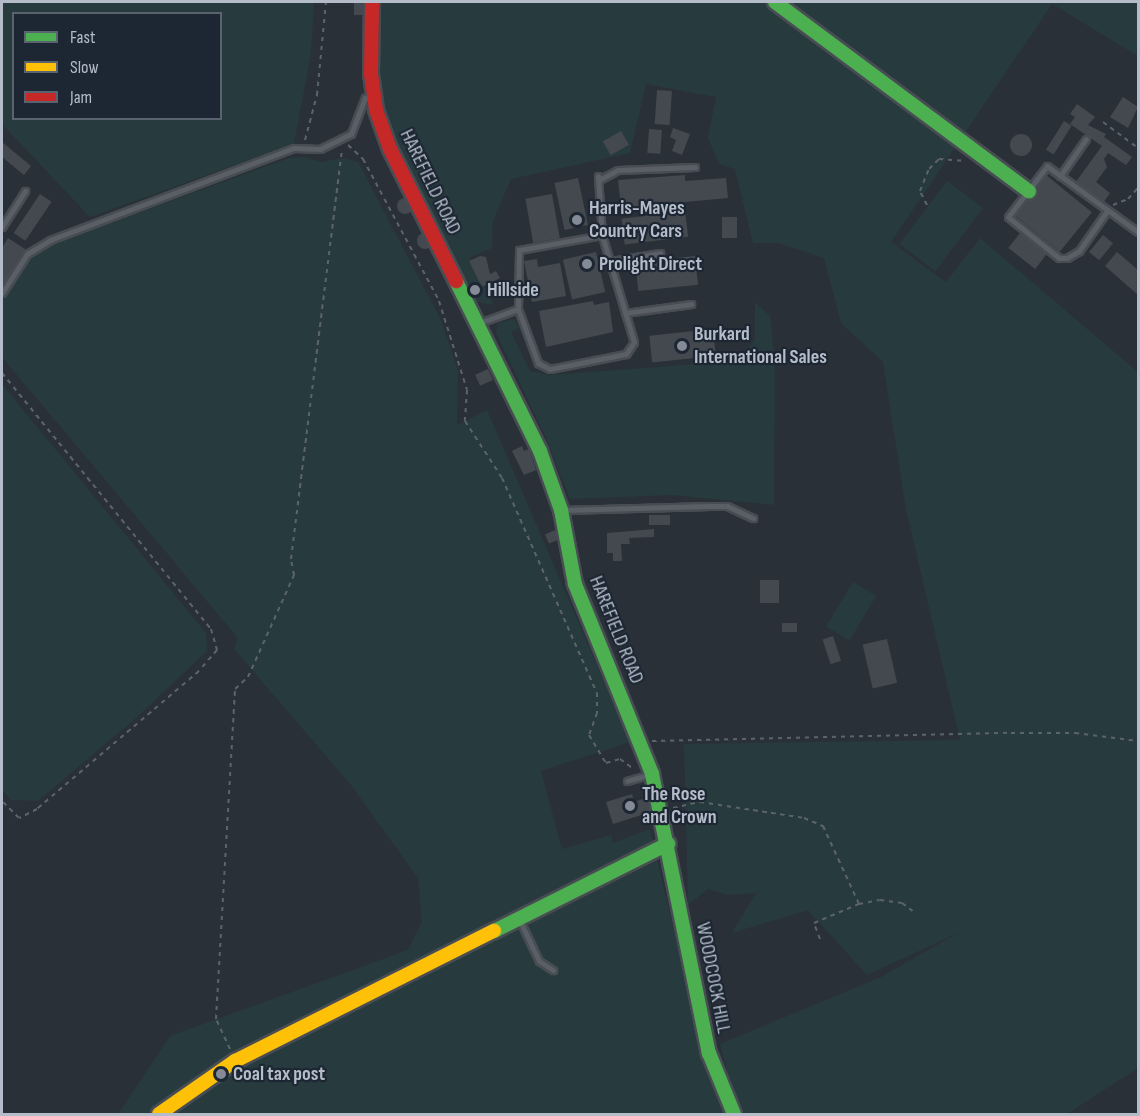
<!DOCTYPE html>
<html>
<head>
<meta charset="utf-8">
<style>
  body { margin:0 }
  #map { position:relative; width:1140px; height:1116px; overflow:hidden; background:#2a3038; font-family:"Sofia Sans Condensed",sans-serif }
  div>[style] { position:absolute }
  .green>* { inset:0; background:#273a3e; transform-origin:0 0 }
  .building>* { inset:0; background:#444950; transform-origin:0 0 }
  .round { border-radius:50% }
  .path>* { height:2px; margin-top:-1px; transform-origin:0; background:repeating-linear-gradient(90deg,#5d636a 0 4.5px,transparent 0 9px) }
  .roads { filter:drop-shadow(2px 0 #484c53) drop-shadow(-2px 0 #484c53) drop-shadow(0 2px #484c53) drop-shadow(0 -2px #484c53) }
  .lane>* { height:5px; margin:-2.5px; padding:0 2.5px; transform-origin:2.5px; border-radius:2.5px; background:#5a5e66 }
  .fast>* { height:14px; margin:-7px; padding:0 7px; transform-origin:7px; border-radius:7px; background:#4caf50 }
  .slow>* { height:14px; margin:-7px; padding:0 7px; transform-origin:7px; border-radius:7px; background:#ffc107 }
  .jam>* { height:14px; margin:-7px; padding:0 7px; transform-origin:7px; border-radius:7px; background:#c62828 }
  .dots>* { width:16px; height:16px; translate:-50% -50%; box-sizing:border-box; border:3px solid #1d2633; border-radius:50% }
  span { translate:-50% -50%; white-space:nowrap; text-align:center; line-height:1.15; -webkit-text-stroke:4.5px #1d2633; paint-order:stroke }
  .street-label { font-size:20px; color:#b4bcc9 }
  .poi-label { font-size:20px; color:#b4bcc9; font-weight:700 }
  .left { translate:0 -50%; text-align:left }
  .frame { position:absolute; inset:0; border:3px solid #b4bcc9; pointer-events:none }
  .legend { position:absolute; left:12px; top:12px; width:210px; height:108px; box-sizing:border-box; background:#1d2633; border:2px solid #59626f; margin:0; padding:8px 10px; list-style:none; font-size:18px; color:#b4bcc9 }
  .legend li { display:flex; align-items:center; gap:12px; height:30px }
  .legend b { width:30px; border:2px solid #59626f }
</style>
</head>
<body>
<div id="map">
  <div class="green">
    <div style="clip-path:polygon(evenodd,2px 2px,314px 2px,311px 53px,294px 144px,90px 217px,2px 124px,2px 2px,14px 14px,220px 14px,220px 118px,14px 118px,14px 14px)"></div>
    <div style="clip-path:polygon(378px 2px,1138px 2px,1138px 56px,1052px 4px,891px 242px,946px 282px,980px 238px,1138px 372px,1138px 1068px,1067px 1114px,746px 1114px,736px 1105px,720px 1044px,881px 977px,958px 933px,867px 975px,808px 910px,732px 933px,756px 893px,727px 895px,708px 889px,688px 905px,684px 744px,960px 740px,906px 509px,883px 362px,841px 323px,824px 258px,778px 243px,753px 243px,735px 169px,719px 164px,708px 138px,716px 97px,646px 84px,630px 153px,511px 179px,493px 221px,492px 248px,469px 258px,494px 305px,476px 302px,392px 137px,381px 106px,377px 80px)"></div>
    <div style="clip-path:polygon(305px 157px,321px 162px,343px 158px,358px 162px,441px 320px,458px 371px,457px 425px,487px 410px,630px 742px,541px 771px,562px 849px,611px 835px,613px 843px,650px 829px,702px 1049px,727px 1114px,118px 1114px,170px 1036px,408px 950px,422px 922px,418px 878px,351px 785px,234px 649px,238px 638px,2px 357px,2px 302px,31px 258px,58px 242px,289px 158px)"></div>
    <div style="left:947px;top:181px;width:45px;height:79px;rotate:37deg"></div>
    <div style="clip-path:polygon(755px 302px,770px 316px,775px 361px,774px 505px,673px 495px,570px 499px,546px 438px,496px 333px,498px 323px,514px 319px,520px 328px,511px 332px,530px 371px,549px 375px,740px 361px,755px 339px)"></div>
    <div style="clip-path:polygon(2px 384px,206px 633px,207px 651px,136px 718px,38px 801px,11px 800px,2px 790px)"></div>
    <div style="left:853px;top:582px;width:27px;height:52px;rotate:31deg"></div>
  </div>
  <div class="building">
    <div style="left:354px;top:2px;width:13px;height:13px"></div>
    <div style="left:657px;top:90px;width:15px;height:34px;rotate:4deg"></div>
    <div style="clip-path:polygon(1123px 97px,1138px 107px,1128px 128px,1110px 117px)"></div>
    <div style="clip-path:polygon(1077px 104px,1095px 117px,1088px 125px,1106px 134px,1104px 137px,1132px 157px,1126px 165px,1108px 153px,1104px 159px,1107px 167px,1096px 182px,1110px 193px,1103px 203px,1075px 183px,1102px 146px,1070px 124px,1075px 117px,1070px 114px)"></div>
    <div style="left:1064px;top:121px;width:9px;height:34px;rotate:32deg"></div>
    <div style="clip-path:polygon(673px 128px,690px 134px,682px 155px,672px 151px,676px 140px,670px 137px)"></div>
    <div style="left:649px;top:129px;width:13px;height:24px;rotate:4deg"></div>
    <div style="left:621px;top:131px;width:16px;height:21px;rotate:60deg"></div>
    <div class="round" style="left:1010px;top:134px;width:22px;height:22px"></div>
    <div style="clip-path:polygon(2px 142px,31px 166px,24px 175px,2px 157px)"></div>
    <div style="clip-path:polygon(685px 175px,685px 181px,726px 178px,728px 198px,621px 208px,618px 180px)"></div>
    <div style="left:1046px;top:175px;width:59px;height:51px;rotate:39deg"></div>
    <div style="left:578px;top:178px;width:48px;height:24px;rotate:78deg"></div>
    <div style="left:40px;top:194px;width:14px;height:47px;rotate:34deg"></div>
    <div style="left:552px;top:194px;width:45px;height:27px;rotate:80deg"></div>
    <div class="round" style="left:397px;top:198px;width:16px;height:16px"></div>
    <div style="left:685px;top:211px;width:26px;height:64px;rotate:83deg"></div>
    <div style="left:722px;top:217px;width:15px;height:21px"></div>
    <div style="left:1020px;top:233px;width:34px;height:19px;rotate:38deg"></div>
    <div class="round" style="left:417px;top:233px;width:16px;height:16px"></div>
    <div style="left:1103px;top:235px;width:13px;height:22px;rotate:39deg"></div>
    <div style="clip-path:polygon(8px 238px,25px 249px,2px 287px,2px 248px)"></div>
    <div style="left:596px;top:252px;width:41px;height:34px;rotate:77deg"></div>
    <div style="clip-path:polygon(1117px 252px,1138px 270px,1138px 295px,1105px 266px)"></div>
    <div style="clip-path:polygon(480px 256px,486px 257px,490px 274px,496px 271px,500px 278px,482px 287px,469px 261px)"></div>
    <div style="left:695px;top:256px;width:29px;height:60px;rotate:84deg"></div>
    <div style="clip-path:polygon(537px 259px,538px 267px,560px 263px,566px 296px,532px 302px,524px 261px)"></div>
    <div style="clip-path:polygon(593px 301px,594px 305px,609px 302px,613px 332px,546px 347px,539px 311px)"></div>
    <div style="left:713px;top:329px;width:27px;height:64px;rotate:84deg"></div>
    <div style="left:488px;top:369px;width:12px;height:14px;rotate:66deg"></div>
    <div style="clip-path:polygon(522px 446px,524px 451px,529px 449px,536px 470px,524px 475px,512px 451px)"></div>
    <div style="left:670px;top:515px;width:10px;height:21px;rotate:90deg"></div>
    <div style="clip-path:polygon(654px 529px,654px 537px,629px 538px,630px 544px,621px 544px,622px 561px,613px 561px,613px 553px,607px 553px,607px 533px)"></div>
    <div style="left:555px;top:530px;width:10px;height:11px;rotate:66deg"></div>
    <div style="left:760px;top:580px;width:19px;height:23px"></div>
    <div style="left:782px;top:623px;width:15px;height:9px"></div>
    <div style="left:833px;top:636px;width:26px;height:11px;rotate:72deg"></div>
    <div style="left:887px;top:639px;width:45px;height:25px;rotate:77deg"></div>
    <div style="clip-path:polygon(632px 794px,634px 802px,649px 797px,654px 811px,613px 824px,606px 802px)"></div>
  </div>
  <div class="path">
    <div style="left:1103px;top:122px;width:44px;rotate:36.6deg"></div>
    <div style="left:305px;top:140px;width:47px;rotate:-75.1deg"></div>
    <div style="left:317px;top:95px;width:93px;rotate:-84.5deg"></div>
    <div style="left:348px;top:145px;width:21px;rotate:43deg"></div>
    <div style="left:363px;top:159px;width:161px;rotate:61.8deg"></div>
    <div style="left:439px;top:301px;width:93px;rotate:72.5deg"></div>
    <div style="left:467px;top:390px;width:31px;rotate:94deg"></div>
    <div style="left:465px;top:421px;width:68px;rotate:57deg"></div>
    <div style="left:502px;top:478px;width:235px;rotate:66.2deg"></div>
    <div style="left:597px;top:693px;width:20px;rotate:90deg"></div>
    <div style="left:597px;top:713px;width:23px;rotate:110deg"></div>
    <div style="left:589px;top:735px;width:33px;rotate:59deg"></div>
    <div style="left:606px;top:763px;width:15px;rotate:-16deg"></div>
    <div style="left:620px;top:759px;width:17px;rotate:36deg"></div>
    <div style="left:927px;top:205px;width:16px;rotate:-117deg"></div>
    <div style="left:920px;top:191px;width:24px;rotate:-68deg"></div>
    <div style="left:929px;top:169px;width:14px;rotate:-45deg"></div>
    <div style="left:939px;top:159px;width:27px;rotate:4deg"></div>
    <div style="left:1113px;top:205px;width:16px;rotate:-22deg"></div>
    <div style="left:1128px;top:199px;width:15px;rotate:-48deg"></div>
    <div style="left:2px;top:373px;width:330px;rotate:50.8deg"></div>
    <div style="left:211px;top:629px;width:22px;rotate:74deg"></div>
    <div style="left:217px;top:650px;width:28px;rotate:131deg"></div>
    <div style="left:199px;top:671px;width:213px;rotate:139.6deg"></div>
    <div style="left:37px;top:809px;width:20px;rotate:153deg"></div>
    <div style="left:19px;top:818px;width:24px;rotate:-135deg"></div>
    <div style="left:652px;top:741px;width:359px;rotate:-1.3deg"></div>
    <div style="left:1011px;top:733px;width:64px"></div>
    <div style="left:1075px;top:733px;width:64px;rotate:7.2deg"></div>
    <div style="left:673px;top:808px;width:28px;rotate:-13deg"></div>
    <div style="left:700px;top:802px;width:105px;rotate:8.7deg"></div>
    <div style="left:804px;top:818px;width:21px;rotate:23deg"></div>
    <div style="left:823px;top:826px;width:86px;rotate:65.2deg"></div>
    <div style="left:820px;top:939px;width:17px;rotate:-111deg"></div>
    <div style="left:814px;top:923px;width:49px;rotate:-22.9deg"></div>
    <div style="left:859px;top:904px;width:21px;rotate:-11deg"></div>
    <div style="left:880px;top:900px;width:22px;rotate:8deg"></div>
    <div style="left:902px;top:903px;width:15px;rotate:37deg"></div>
    <div style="left:230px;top:1049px;width:33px;rotate:-115deg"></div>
    <div style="left:216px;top:1019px;width:331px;rotate:-86.7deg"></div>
    <div style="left:235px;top:689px;width:18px;rotate:-43deg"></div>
    <div style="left:248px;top:677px;width:112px;rotate:-65.7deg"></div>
    <div style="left:294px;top:575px;width:16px;rotate:-101deg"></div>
    <div style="left:291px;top:559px;width:414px;rotate:-82.9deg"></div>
  </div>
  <div class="roads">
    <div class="lane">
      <div style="left:1060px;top:176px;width:45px;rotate:-54.9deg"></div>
      <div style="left:599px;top:180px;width:21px;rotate:-28deg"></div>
      <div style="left:618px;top:170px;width:77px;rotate:-2.2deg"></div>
      <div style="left:1107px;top:211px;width:49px;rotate:125deg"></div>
      <div style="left:1079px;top:251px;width:14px;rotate:150deg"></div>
      <div style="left:1067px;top:258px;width:8px;rotate:180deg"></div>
      <div style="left:1059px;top:258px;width:65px;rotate:-141.2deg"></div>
      <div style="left:1008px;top:217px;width:64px;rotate:-52.6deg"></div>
      <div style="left:1047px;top:166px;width:112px;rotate:36deg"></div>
      <div style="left:2px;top:227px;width:43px;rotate:-57.4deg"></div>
      <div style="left:611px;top:261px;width:50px;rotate:-9.3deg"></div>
      <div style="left:2px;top:293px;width:46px;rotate:-57.3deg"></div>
      <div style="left:27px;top:254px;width:27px;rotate:-31deg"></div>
      <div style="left:50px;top:240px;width:261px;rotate:-20.7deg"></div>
      <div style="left:294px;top:148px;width:26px;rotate:2deg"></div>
      <div style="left:320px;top:149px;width:34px;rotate:-26deg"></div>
      <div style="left:351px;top:134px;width:39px;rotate:-69deg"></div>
      <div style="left:365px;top:98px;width:8px;rotate:-7deg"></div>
      <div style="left:518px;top:309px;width:59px;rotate:-89deg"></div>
      <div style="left:519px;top:250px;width:84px;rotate:-10.2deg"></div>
      <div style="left:625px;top:313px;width:67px;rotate:-7.8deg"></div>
      <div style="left:479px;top:323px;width:41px;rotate:-19.7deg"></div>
      <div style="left:518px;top:309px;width:58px;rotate:69.7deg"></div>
      <div style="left:538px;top:363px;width:13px;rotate:27deg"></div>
      <div style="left:550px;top:369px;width:77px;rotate:-11.2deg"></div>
      <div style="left:626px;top:354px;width:14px;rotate:-56deg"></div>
      <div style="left:634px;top:342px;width:112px;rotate:-106.7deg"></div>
      <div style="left:602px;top:235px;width:59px;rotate:-93.9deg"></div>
      <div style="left:563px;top:510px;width:147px;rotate:-1.6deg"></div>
      <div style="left:710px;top:506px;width:17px"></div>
      <div style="left:727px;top:506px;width:29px;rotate:25deg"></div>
      <div style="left:627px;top:781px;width:25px;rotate:-16deg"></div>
      <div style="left:520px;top:921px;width:44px;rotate:64.6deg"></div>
      <div style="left:539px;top:961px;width:17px;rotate:33deg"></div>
    </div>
    <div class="fast">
      <div style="left:775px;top:2px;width:317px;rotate:36.7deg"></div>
      <div style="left:456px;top:281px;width:190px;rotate:63.7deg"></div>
      <div style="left:540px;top:451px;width:63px;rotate:70.4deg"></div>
      <div style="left:561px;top:510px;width:75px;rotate:79.3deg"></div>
      <div style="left:575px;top:584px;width:205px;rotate:67.9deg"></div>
      <div style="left:652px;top:774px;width:285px;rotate:78.5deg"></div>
      <div style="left:709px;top:1053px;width:66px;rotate:67.7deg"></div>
      <div style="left:494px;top:931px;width:195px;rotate:-26.6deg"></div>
    </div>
    <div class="slow">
      <div style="left:159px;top:1114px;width:93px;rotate:-34.9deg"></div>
      <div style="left:235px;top:1061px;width:290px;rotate:-26.7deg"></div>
    </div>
    <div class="jam">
      <div style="left:372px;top:2px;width:72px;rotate:90.8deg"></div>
      <div style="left:371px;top:74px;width:36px;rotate:82deg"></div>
      <div style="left:376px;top:110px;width:41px;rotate:70.3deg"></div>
      <div style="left:390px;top:149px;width:148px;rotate:63.4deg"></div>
    </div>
  </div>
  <div class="dots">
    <div style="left:577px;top:220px;background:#848b96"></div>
    <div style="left:587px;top:264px;background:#848b96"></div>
    <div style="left:475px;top:290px;background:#848b96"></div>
    <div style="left:682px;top:346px;background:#848b96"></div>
    <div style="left:630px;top:806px;background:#848b96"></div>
    <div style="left:221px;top:1074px;background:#848b96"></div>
  </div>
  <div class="street-label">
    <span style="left:430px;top:182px;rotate:64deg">HAREFIELD ROAD</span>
    <span style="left:616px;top:630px;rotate:68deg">HAREFIELD ROAD</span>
    <span style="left:713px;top:978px;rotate:79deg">WOODCOCK HILL</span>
  </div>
  <div class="poi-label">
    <span class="left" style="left:589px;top:220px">Harris-Mayes<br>Country Cars</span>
    <span class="left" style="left:599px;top:264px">Prolight Direct</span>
    <span class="left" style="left:487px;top:290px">Hillside</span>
    <span class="left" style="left:694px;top:346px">Burkard<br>International Sales</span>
    <span class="left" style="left:642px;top:806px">The Rose<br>and Crown</span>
    <span class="left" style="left:233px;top:1074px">Coal tax post</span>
  </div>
  <div class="frame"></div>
  <ul class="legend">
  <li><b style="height:8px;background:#4caf50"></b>Fast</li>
  <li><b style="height:8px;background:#ffc107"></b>Slow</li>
  <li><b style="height:8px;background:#c62828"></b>Jam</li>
  </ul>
</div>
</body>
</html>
